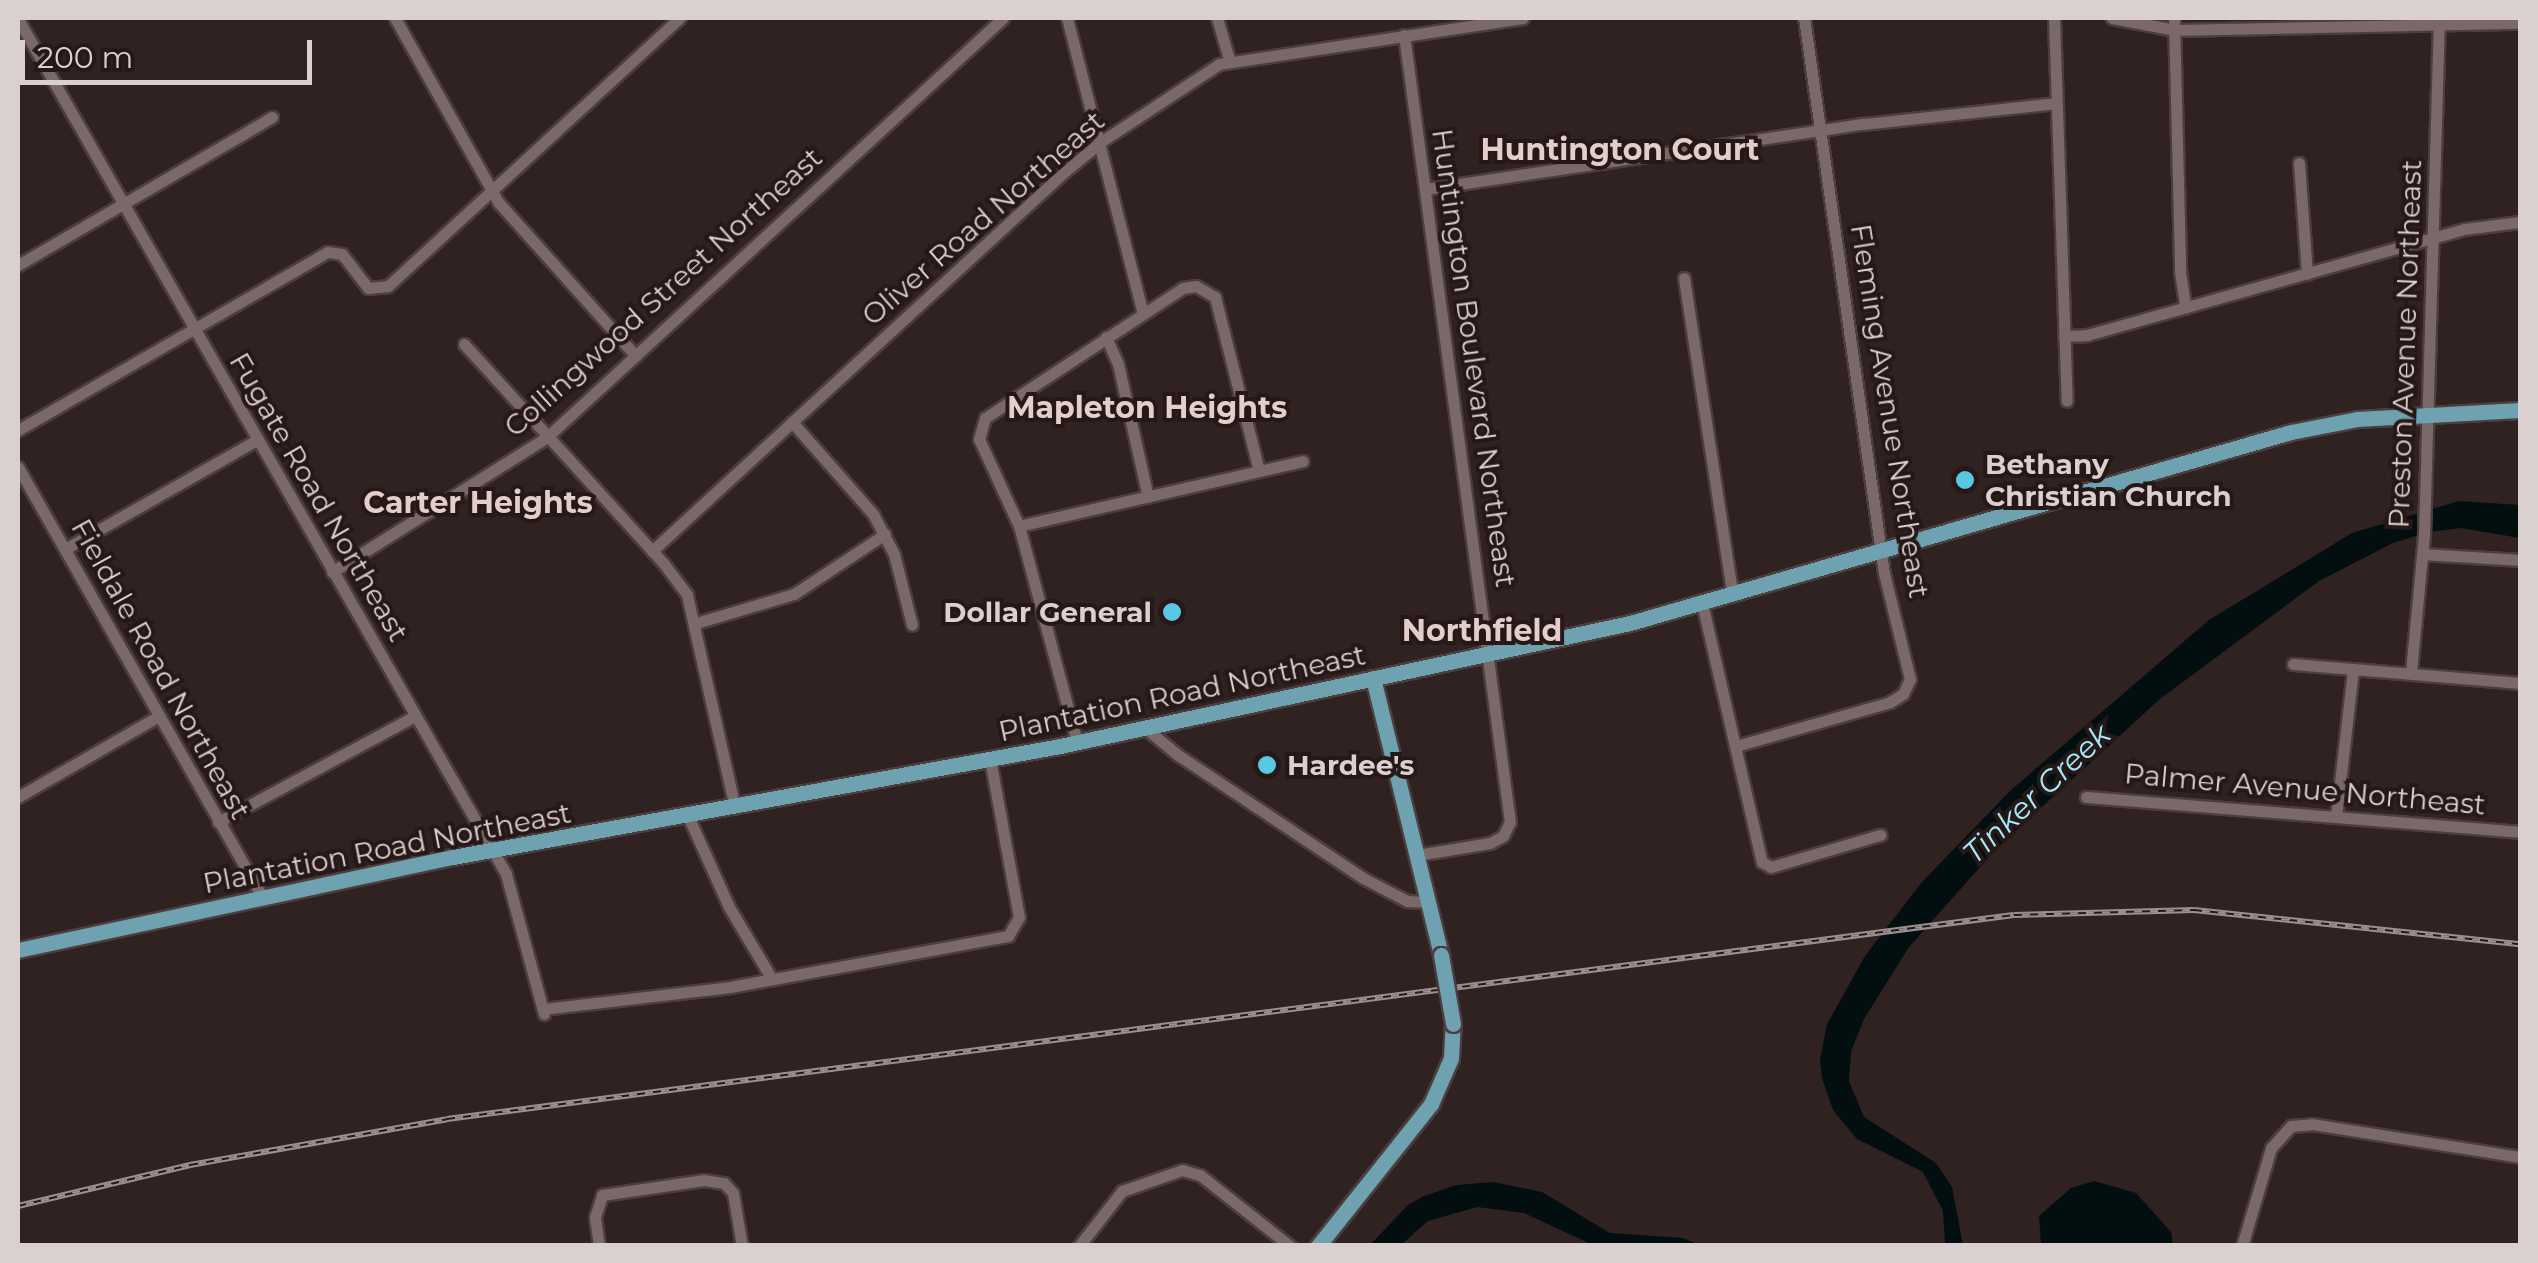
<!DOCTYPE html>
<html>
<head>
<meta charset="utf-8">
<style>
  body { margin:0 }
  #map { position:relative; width:2538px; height:1263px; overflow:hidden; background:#312222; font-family:Montserrat,sans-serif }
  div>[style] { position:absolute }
  .water>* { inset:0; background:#030e11 }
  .roads { filter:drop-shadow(2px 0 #4b3e3e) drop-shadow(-2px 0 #4b3e3e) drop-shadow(0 2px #4b3e3e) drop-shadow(0 -2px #4b3e3e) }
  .minor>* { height:11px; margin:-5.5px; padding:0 5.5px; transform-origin:5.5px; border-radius:5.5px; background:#7b6868 }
  .major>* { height:15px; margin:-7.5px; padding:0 7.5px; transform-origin:7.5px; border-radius:7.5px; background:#6fa2b1 }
  .rail>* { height:6px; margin-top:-3px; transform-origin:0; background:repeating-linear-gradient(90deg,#271818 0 8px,#9c9090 0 16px); box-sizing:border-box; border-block:2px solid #9c9090 }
  .bridges { filter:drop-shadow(2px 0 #4b3e3e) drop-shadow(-2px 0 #4b3e3e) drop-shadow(0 2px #4b3e3e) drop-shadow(0 -2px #4b3e3e) }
  .major-bridge>* { height:15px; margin:-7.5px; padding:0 7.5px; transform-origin:7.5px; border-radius:7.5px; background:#6fa2b1 }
  .dots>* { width:28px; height:28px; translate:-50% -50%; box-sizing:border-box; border:5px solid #271818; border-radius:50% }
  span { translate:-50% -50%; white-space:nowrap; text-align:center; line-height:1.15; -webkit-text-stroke:8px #271818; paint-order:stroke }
  .street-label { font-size:28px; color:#dbd0d0 }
  .poi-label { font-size:28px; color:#dbd0d0; font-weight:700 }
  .left { translate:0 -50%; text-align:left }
  .right { translate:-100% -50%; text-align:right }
  .neighbourhood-label { font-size:30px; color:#e3cdcd; font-weight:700 }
  .water-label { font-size:30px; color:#a3ebfd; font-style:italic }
  .frame { position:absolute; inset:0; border:20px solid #dbd0d0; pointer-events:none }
  .scale { position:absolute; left:20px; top:40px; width:292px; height:45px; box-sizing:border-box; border:5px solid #dbd0d0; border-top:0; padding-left:12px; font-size:30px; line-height:35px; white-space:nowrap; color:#dbd0d0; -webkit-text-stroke:8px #271818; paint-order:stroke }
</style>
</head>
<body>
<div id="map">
  <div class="water">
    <div style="clip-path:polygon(2459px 501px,2520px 505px,2520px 538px,2461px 528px,2429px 532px,2393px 543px,2319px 581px,2160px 699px,1998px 847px,1909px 947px,1864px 1019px,1851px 1052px,1849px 1081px,1864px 1117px,1936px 1163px,1952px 1187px,1963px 1245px,1945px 1245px,1943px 1211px,1923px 1172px,1857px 1139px,1833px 1110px,1822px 1078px,1820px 1060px,1827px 1024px,1865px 956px,1922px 882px,2012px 789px,2209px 620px,2352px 533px)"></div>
    <div style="clip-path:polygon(2094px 1181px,2136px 1193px,2171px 1232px,2173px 1245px,2041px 1245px,2039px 1216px,2071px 1188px)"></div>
    <div style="clip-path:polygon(1494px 1182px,1542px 1192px,1610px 1233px,1683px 1238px,1700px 1245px,1593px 1245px,1524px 1213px,1477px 1207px,1428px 1221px,1401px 1245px,1370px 1245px,1408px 1205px,1424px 1196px,1456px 1185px)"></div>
  </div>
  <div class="roads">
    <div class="minor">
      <div style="left:395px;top:18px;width:212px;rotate:60.7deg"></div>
      <div style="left:499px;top:203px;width:205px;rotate:48.2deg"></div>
      <div style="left:1067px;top:18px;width:305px;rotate:75.6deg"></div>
      <div style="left:1217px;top:18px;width:43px;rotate:73.7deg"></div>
      <div style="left:2054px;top:18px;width:383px;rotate:88.1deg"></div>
      <div style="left:2112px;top:18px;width:64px;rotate:10.8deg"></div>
      <div style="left:2175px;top:30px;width:345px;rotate:-1.2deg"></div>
      <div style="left:2174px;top:18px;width:254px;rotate:88.6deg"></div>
      <div style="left:2180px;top:272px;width:36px;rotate:81deg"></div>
      <div style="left:18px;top:19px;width:984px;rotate:60.28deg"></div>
      <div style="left:506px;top:874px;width:145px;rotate:74.8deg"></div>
      <div style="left:1404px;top:35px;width:794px;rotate:82.33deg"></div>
      <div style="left:1510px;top:822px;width:16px;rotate:117deg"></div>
      <div style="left:1503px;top:836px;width:15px;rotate:152deg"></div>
      <div style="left:1490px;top:843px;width:74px;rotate:170.7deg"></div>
      <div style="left:2299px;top:163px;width:111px;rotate:85.9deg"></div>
      <div style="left:1426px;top:189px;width:442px;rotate:-8.5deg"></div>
      <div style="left:1863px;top:124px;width:194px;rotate:-6.2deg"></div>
      <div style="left:18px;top:265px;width:294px;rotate:-30.2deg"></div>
      <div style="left:1684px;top:278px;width:319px;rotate:81.3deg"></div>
      <div style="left:2064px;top:336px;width:23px;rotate:-2deg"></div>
      <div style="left:2087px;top:335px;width:392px;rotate:-15.7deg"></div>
      <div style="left:2464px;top:229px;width:56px;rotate:-7.1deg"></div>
      <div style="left:1106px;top:337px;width:30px;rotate:66deg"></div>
      <div style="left:1118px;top:364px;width:136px;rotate:77.3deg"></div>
      <div style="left:464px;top:344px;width:297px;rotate:47.7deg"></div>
      <div style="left:664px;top:564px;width:39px;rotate:53deg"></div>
      <div style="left:687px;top:595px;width:218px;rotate:77.3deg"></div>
      <div style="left:792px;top:422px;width:123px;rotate:48.6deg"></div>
      <div style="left:873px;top:514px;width:45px;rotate:62.3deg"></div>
      <div style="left:894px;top:554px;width:73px;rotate:75.8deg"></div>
      <div style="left:18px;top:430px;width:357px;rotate:-29.9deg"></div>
      <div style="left:328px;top:252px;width:14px;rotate:8deg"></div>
      <div style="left:342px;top:254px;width:43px;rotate:52.6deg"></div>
      <div style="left:368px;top:288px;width:20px;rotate:-6deg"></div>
      <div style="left:388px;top:286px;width:396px;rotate:-42.6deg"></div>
      <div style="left:18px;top:467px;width:494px;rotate:60.4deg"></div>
      <div style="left:1019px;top:526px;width:291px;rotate:-12.9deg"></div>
      <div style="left:65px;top:549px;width:221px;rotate:-29.6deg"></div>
      <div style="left:652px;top:551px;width:558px;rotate:-42.6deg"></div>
      <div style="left:1063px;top:173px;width:50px;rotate:-39.4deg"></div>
      <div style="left:1102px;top:141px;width:140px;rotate:-33.3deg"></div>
      <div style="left:1219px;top:64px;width:307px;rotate:-8.6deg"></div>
      <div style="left:2423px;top:554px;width:97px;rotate:3.5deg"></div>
      <div style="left:332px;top:572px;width:254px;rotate:-32.1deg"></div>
      <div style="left:547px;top:437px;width:619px;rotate:-42.58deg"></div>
      <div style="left:1702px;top:603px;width:266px;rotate:77deg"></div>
      <div style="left:1762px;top:862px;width:10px;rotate:29deg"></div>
      <div style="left:1771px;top:867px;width:114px;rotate:-16.4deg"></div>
      <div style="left:696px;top:623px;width:102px;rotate:-16.5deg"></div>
      <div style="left:794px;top:594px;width:109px;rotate:-33.4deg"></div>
      <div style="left:2293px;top:664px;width:228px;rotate:4.8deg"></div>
      <div style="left:2411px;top:672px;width:138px;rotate:-84.6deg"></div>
      <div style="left:2424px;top:535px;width:517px;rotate:-88.34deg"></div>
      <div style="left:1144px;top:727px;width:44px;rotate:39.5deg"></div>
      <div style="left:1178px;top:755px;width:222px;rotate:33.6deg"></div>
      <div style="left:1363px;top:878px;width:50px;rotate:27.6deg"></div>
      <div style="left:1407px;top:901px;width:21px;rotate:3deg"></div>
      <div style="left:1077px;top:742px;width:224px;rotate:-105deg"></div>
      <div style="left:1019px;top:526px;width:96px;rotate:-114.7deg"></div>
      <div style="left:979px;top:439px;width:22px;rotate:-74deg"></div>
      <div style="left:985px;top:418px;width:237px;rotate:-33.3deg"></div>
      <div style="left:1183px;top:288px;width:13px;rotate:-9deg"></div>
      <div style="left:1196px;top:286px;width:22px;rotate:30deg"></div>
      <div style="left:1215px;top:297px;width:179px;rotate:75.8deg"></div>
      <div style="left:1736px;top:746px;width:160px;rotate:-15.9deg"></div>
      <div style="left:1890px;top:702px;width:15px;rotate:-32deg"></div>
      <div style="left:1903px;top:694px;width:17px;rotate:-65deg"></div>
      <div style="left:1910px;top:679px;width:109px;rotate:-103.8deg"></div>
      <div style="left:1884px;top:573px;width:561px;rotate:-98.2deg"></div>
      <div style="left:18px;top:797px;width:163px;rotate:-29.9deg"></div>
      <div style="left:2086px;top:797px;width:435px;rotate:4.6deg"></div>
      <div style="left:688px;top:816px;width:100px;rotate:65.7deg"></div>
      <div style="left:729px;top:907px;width:84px;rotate:59.2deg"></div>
      <div style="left:2336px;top:817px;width:148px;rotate:-83.4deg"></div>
      <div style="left:218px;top:822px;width:224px;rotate:-28.3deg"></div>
      <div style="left:543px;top:1009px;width:188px;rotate:-6.7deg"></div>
      <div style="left:730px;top:987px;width:283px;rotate:-10.4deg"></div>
      <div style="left:1008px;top:936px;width:22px;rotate:-60deg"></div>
      <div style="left:1019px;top:917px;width:161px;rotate:-100.4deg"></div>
      <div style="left:599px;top:1246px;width:29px;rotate:-98deg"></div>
      <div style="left:595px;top:1217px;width:23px;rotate:-72deg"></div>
      <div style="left:602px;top:1195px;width:103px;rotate:-8.4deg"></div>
      <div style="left:704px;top:1180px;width:20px;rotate:9deg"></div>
      <div style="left:724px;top:1183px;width:13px;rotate:48deg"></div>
      <div style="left:733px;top:1193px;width:54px;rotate:80.4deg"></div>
      <div style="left:1079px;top:1246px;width:70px;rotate:-52deg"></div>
      <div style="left:1122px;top:1191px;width:64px;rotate:-19.3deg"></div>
      <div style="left:1182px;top:1170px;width:19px;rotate:16deg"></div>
      <div style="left:1200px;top:1175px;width:115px;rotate:38.3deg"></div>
      <div style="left:2242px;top:1246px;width:102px;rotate:-73.5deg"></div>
      <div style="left:2271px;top:1148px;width:30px;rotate:-48deg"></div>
      <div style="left:2291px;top:1126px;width:21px;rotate:-5deg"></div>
      <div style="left:2312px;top:1124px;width:211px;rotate:9deg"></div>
    </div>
    <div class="major">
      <div style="left:1373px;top:678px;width:285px;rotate:76.2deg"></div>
      <div style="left:18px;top:950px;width:445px;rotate:-12.1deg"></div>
      <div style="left:453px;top:857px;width:617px;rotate:-10.36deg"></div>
      <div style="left:1060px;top:746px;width:583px;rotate:-12.18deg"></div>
      <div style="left:1630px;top:623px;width:688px;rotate:-16.12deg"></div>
      <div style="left:2291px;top:432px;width:67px;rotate:-11.1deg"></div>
      <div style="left:2357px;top:419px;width:163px;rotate:-3.2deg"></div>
      <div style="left:1318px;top:1246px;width:181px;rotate:-51.5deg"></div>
      <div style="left:1431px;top:1104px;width:50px;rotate:-66.5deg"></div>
      <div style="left:1451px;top:1058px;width:34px;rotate:-87deg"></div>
    </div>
  </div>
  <div class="rail">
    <div style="left:18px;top:1206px;width:177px;rotate:-13.4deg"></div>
    <div style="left:190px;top:1165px;width:261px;rotate:-10.1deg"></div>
    <div style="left:447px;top:1119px;width:1580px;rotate:-7.42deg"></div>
    <div style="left:2014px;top:915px;width:180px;rotate:-1.6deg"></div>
    <div style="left:2194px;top:910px;width:328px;rotate:6deg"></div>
  </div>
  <div class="bridges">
    <div class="major-bridge">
      <div style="left:1441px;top:955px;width:70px;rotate:80.1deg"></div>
    </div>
  </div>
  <div class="dots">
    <div style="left:1965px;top:480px;background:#58c9e4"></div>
    <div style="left:1172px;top:612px;background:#58c9e4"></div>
    <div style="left:1267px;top:765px;background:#58c9e4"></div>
  </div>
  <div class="street-label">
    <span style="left:983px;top:218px;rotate:-41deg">Oliver Road Northeast</span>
    <span style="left:663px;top:292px;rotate:-42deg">Collingwood Street Northeast</span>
    <span style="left:2405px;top:344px;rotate:-88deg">Preston Avenue Northeast</span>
    <span style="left:1474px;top:358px;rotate:82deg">Huntington Boulevard Northeast</span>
    <span style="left:1890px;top:411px;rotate:81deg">Fleming Avenue Northeast</span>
    <span style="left:319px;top:497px;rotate:60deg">Fugate Road Northeast</span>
    <span style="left:161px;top:669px;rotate:61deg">Fieldale Road Northeast</span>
    <span style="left:1182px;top:693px;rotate:-12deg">Plantation Road Northeast</span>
    <span style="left:2305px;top:789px;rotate:5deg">Palmer Avenue Northeast</span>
    <span style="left:387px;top:848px;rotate:-11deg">Plantation Road Northeast</span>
  </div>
  <div class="poi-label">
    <span class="left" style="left:1985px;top:480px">Bethany<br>Christian Church</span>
    <span class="right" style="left:1152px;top:612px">Dollar General</span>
    <span class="left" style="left:1287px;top:765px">Hardee's</span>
  </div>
  <div class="neighbourhood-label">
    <span style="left:1620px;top:150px">Huntington Court</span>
    <span style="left:1147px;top:408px">Mapleton Heights</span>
    <span style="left:478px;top:503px">Carter Heights</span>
    <span style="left:1482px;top:631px">Northfield</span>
  </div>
  <div class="water-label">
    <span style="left:2037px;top:794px;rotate:-43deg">Tinker Creek</span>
  </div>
  <div class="frame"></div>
  <div class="scale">200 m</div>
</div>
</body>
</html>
